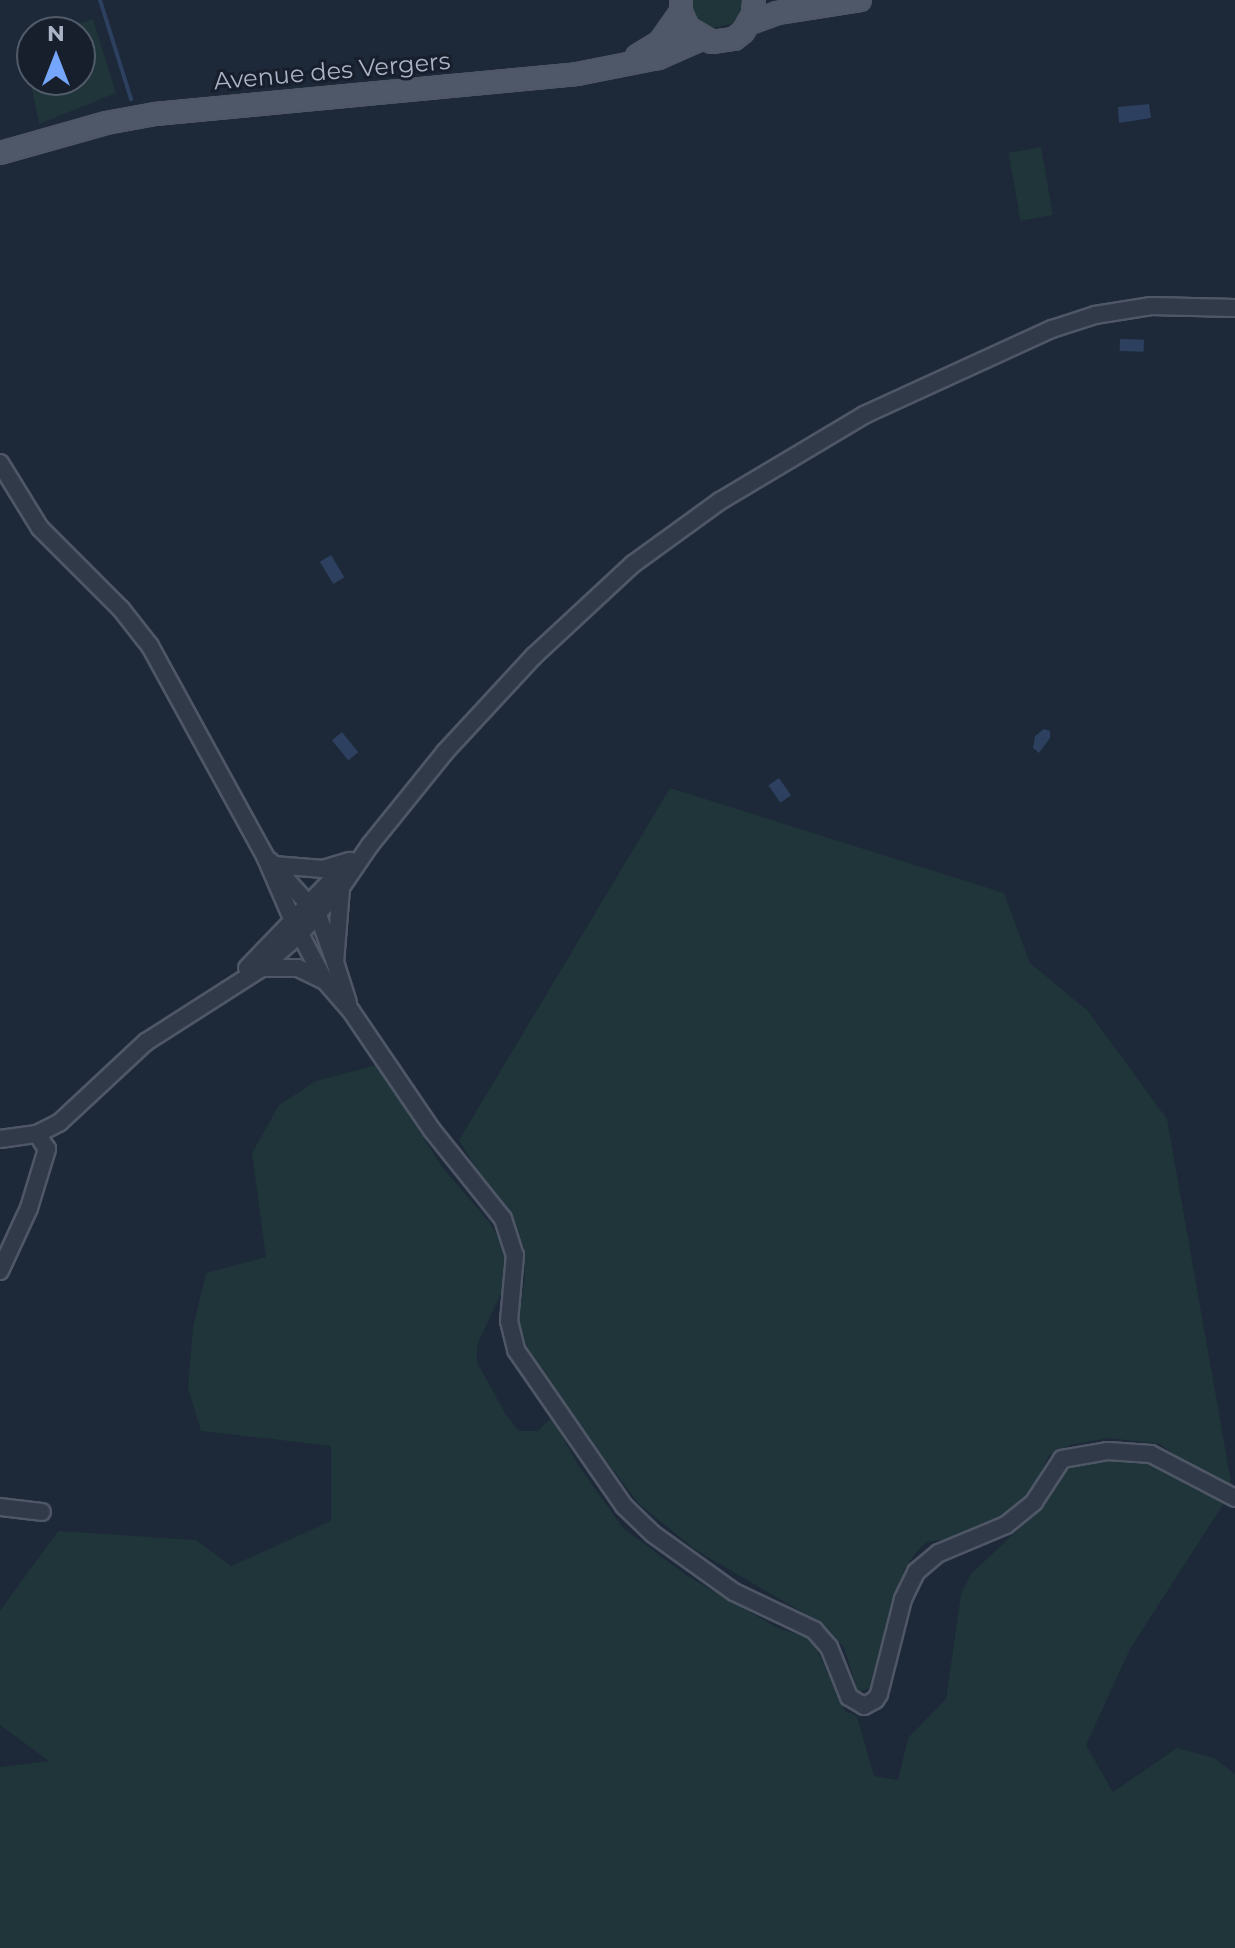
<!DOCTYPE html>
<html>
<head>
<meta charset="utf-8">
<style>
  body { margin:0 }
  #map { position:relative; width:1235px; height:1948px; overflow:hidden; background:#1d2838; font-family:Montserrat,sans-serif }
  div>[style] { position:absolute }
  .green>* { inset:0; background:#1f3539; transform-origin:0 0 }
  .water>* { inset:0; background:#2d405f; transform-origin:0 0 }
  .stream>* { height:4px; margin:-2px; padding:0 2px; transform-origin:2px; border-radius:2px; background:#2d405f }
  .roads { filter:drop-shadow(2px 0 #4f5767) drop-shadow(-2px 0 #4f5767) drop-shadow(0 2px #4f5767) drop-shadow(0 -2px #4f5767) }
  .minor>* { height:16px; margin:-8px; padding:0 8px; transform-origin:8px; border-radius:8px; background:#313a48 }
  .major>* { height:20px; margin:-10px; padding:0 10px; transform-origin:10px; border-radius:10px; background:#4f5869 }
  span { translate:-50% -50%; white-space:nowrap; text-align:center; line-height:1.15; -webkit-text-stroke:6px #171f2d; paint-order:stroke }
  .street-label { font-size:24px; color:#abb4c6 }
  .north { position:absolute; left:16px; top:16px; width:80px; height:80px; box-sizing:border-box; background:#171f2d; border:2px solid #525b6a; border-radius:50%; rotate:0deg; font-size:22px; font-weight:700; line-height:32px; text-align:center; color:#abb4c6 }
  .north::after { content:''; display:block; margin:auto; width:28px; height:36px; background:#76a5ff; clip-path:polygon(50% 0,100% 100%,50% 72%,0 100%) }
</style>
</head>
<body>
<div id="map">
  <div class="green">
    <div style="clip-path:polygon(692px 0,742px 0,740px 17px,736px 23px,707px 29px,693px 16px)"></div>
    <div style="clip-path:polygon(93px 19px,116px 93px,39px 124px,23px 43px,32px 40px,32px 80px,80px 80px,80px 32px,54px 32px)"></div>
    <div style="left:1041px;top:147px;width:69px;height:33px;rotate:80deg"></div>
    <div style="clip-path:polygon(670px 788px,1004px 893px,1030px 963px,1088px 1011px,1167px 1119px,1233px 1493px,1159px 1444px,1109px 1438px,1070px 1445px,1049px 1456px,1030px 1493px,995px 1524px,968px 1537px,926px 1542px,914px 1555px,904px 1571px,873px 1687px,858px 1692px,844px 1647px,819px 1622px,694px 1549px,638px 1503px,558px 1397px,527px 1347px,518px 1321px,525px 1275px,524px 1248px,459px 1140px)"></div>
    <div style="clip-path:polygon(377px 1065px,442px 1167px,490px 1223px,506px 1251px,505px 1285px,477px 1345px,477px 1362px,506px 1415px,519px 1431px,538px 1431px,552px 1417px,578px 1465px,623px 1528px,686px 1575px,778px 1628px,812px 1639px,845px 1711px,857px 1716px,874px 1776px,898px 1780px,908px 1738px,946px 1699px,961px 1594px,971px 1574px,1039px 1510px,1057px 1477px,1069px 1467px,1094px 1459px,1145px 1459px,1202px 1493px,1226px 1500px,1130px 1649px,1086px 1745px,1113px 1792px,1177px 1748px,1214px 1758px,1235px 1774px,1235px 1948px,0 1948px,0 1767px,49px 1761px,0 1725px,0 1611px,58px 1531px,196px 1540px,231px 1566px,331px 1521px,331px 1446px,201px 1431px,188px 1388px,193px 1327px,206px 1273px,266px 1257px,252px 1153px,279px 1105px,316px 1081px)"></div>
  </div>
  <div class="water">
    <div style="clip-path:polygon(1149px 104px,1151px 118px,1119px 123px,1118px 107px)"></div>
    <div style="left:1120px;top:339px;width:24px;height:12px;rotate:2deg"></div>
    <div style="left:331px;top:555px;width:26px;height:13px;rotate:59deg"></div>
    <div style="clip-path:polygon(1044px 729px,1050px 731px,1050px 738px,1039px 753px,1033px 748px,1035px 736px)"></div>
    <div style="left:342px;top:732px;width:26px;height:13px;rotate:51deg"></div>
    <div style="left:779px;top:778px;width:21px;height:13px;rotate:55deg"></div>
  </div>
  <div class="stream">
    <div style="left:100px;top:0;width:104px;rotate:72.6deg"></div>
  </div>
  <div class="roads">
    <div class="minor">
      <div style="left:0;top:463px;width:76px;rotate:58.4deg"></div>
      <div style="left:40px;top:528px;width:115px;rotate:45deg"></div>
      <div style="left:121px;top:609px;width:47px;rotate:51.9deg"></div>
      <div style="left:150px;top:646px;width:239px;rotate:61.3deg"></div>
      <div style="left:265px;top:856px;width:71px;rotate:66.7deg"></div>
      <div style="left:293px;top:921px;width:68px;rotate:61.9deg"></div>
      <div style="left:325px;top:981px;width:40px;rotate:49deg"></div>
      <div style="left:351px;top:1011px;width:144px;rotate:55.8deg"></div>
      <div style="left:432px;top:1130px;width:114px;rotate:51.4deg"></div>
      <div style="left:503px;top:1219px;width:38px;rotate:72deg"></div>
      <div style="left:515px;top:1255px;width:66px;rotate:95.2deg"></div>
      <div style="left:509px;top:1321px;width:30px;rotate:76deg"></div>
      <div style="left:516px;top:1350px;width:190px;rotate:55.3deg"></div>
      <div style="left:624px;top:1506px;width:40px;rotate:44deg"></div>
      <div style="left:653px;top:1534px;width:100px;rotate:35.6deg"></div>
      <div style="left:734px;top:1592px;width:89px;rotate:25.4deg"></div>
      <div style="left:814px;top:1630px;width:23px;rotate:49deg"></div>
      <div style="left:829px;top:1647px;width:54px;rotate:68.2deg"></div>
      <div style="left:849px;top:1697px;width:17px;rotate:31deg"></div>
      <div style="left:864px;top:1706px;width:13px;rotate:-29deg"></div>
      <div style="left:875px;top:1700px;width:7px;rotate:-56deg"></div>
      <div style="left:879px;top:1694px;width:98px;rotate:-75.8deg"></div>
      <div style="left:903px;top:1599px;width:30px;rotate:-64deg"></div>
      <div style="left:916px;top:1572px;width:30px;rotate:-40deg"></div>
      <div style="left:939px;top:1553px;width:73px;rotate:-22.7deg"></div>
      <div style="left:1006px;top:1525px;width:36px;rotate:-39deg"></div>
      <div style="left:1034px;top:1502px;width:51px;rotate:-56.9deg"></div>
      <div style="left:1062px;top:1459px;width:47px;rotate:-9.9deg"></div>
      <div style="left:1108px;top:1451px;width:43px;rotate:4deg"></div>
      <div style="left:1151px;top:1454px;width:95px;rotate:27.6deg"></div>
      <div style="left:270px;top:861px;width:72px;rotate:48.4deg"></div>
      <div style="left:318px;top:915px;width:50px;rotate:70.1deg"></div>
      <div style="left:274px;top:865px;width:49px;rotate:4.7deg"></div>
      <div style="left:323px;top:869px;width:27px;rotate:-17deg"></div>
      <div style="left:341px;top:888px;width:74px;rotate:94.6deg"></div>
      <div style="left:335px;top:962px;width:43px;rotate:72.4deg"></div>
      <div style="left:247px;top:968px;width:149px;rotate:-46.1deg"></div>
      <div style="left:262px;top:968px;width:36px"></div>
      <div style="left:298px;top:968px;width:30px;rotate:26deg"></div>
      <div style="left:0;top:1139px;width:37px;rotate:-8deg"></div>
      <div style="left:37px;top:1134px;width:25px;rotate:-27deg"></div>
      <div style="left:59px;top:1123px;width:119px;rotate:-43deg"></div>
      <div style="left:146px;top:1042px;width:135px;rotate:-32.6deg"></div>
      <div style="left:260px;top:969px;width:53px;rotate:-41.2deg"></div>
      <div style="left:300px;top:934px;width:64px;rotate:-48.8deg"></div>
      <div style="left:342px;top:886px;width:50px;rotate:-55.7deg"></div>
      <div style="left:370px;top:845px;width:119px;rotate:-51.1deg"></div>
      <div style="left:445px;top:752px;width:131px;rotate:-47.2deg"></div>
      <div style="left:534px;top:656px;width:135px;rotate:-42.9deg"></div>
      <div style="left:633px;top:564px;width:107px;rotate:-35.9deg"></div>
      <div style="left:720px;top:501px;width:168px;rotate:-30.8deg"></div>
      <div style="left:864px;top:415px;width:207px;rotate:-24.6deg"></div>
      <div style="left:1052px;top:329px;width:45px;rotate:-18deg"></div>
      <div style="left:1095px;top:315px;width:57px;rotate:-9.1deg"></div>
      <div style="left:1151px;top:306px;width:84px;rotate:1.4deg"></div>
      <div style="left:0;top:1271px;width:69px;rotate:-65.3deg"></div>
      <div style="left:29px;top:1208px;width:62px;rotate:-73deg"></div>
      <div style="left:47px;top:1149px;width:18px;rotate:-124deg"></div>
      <div style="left:0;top:1507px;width:42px;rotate:6.8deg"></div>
    </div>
    <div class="major">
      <div style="left:681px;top:0;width:12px;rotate:90deg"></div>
      <div style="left:681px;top:12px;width:17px;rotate:66deg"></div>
      <div style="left:688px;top:28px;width:28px;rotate:30deg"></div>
      <div style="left:712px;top:42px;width:22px;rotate:-8deg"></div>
      <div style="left:734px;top:39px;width:11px;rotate:-38deg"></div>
      <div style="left:743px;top:32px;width:20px;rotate:-60deg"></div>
      <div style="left:753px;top:15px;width:15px;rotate:-86deg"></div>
      <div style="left:750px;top:23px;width:29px;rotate:-20deg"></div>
      <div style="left:777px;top:13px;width:84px;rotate:-8.9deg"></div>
      <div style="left:637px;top:56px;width:27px;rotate:-31deg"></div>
      <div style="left:660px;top:42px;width:37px;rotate:-55deg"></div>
      <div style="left:0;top:153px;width:110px;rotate:-15.8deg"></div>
      <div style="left:106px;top:123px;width:50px;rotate:-10.4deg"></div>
      <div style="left:155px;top:114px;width:424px;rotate:-5.4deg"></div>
      <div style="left:577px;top:74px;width:83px;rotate:-11.2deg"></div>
      <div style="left:658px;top:58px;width:47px;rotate:-23.8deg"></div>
    </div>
  </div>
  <div class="street-label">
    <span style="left:332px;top:71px;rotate:-5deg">Avenue des Vergers</span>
  </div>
  <div class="north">N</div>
</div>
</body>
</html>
